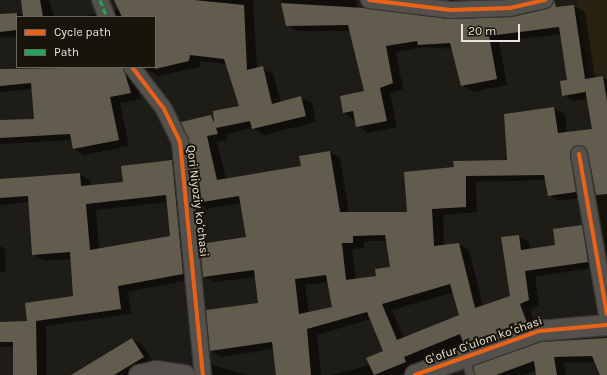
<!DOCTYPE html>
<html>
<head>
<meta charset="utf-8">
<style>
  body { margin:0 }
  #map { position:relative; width:607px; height:375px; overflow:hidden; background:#1e1c16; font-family:Karla,sans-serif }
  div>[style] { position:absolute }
  .built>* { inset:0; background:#292213 }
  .shadow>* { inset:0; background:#0007 }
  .building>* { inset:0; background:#625c4f }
  .roads { filter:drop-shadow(1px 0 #393632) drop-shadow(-1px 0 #393632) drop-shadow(0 1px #393632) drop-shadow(0 -1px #393632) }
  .service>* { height:8px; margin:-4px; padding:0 4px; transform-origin:4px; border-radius:4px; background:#54514d }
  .minor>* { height:16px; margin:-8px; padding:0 8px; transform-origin:8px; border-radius:8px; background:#54514d }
  .tertiary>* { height:20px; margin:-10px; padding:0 10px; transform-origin:10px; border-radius:10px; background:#54514d }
  .quiet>* { height:3px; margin-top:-1.5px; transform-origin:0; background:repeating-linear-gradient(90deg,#20a55d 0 6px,transparent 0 9px) }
  .cycleway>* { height:4px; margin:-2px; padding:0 2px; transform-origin:2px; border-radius:2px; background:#ea6118 }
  span { translate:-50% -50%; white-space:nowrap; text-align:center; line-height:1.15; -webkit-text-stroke:4px #191409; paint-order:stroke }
  .street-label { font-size:12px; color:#e8e4dd }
  .legend { position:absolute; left:16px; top:16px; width:140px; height:52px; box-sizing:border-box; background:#191409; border:1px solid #6c675e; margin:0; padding:5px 7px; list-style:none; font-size:12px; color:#e8e4dd }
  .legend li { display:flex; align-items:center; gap:8px; height:20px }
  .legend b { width:20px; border:1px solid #6c675e }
  .scale { position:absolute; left:461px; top:24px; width:59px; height:18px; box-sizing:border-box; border:2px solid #e8e4dd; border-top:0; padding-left:5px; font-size:12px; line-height:14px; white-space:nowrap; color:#e8e4dd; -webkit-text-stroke:3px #191409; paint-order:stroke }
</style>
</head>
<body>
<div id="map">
  <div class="built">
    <div style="clip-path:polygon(577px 0,607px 0,607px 88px,604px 74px,589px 76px)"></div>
    <div style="clip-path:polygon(607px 143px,607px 295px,582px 146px)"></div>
  </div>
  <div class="shadow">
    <div style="clip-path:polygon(22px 0,49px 0,54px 17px,17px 17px,17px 37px,0 38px,0 15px,24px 14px)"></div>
    <div style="clip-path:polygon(evenodd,115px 0,253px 0,257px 68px,273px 73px,281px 103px,301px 97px,312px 103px,316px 122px,264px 135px,253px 128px,226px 134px,228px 140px,217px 142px,226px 179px,302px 167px,330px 152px,340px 158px,349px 213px,408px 212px,405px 173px,508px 161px,554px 108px,565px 114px,567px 133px,593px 130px,588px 99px,574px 101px,563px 95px,568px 81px,561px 34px,499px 42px,507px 85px,473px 92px,462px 85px,453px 49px,424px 47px,396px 52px,403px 89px,390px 93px,397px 127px,368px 133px,344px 112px,365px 92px,350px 31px,298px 31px,287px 25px,281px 0,357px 0,357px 8px,450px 20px,511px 18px,574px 6px,585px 12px,595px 78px,607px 79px,607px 256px,588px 151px,580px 157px,586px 197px,559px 201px,549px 195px,546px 180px,476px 182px,477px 212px,443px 215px,444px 246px,458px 244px,469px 250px,483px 306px,511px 296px,519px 236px,529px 242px,531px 250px,556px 246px,582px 226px,592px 232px,598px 267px,535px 277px,539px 306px,530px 310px,537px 329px,473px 345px,467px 341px,414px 363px,416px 368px,399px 375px,331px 375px,370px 365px,384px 352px,371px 319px,317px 335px,321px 375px,277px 375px,273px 349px,222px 357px,211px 351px,260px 304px,256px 277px,214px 282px,204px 276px,247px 237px,241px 203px,207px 209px,197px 203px,190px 141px,211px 116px,215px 118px,240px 107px,227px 64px,200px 61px,200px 67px,158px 76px,147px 70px,145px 67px,155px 67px,155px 17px,115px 17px,115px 10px,120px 9px,115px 0,364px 241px,387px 241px,391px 268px,377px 277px,356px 280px,352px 249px,364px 248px,364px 241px,115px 0,328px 282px,333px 308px,309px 313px,305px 285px,328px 282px,115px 0,454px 292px,460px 315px,404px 338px,392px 310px,454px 292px)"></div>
    <div style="clip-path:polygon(419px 0,540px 0,463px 6px)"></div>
    <div style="clip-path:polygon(95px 14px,100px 17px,81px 17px)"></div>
    <div style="clip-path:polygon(32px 67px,138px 67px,133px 74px,141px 99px,120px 103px,129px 146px,84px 155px,74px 149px,72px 140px,0 144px,0 121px,35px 120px,33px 89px,0 92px,0 70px)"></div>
    <div style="clip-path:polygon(evenodd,172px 161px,183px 168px,194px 279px,128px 292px,131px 314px,46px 326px,47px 375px,14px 375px,14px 347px,0 347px,0 323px,28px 322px,74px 296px,71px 259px,44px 261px,33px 254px,29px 202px,0 205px,0 180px,79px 174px,90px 180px,90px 186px,124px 183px,172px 161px,168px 202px,171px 236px,99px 249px,96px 210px,168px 202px)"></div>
    <div style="clip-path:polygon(0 246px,5px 249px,6px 271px,0 272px)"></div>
    <div style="clip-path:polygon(132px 339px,143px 345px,154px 363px,134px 375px,73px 375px)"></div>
    <div style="clip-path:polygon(607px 339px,607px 375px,601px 375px,596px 362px,564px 363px,566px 375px,537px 375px,537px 370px,524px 375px,476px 375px)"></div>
    <div style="clip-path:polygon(212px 365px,248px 375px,213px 375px)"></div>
  </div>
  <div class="building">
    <div style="clip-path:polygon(21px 0,40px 0,43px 17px,23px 17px)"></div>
    <div style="clip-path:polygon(evenodd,114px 0,194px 0,244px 5px,247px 70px,263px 66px,272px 104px,301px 96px,306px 116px,252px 129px,250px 121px,216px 128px,218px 134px,207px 136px,217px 180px,301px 166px,299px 156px,330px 151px,340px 212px,407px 212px,404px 172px,454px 167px,453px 161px,507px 160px,504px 114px,554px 107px,558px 133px,592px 129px,585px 89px,585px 92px,562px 96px,560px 81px,567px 80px,559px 27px,489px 36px,497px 79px,461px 86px,450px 43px,418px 45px,417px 41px,386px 46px,393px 83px,380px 88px,387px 121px,356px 127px,353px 111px,343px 113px,340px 96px,364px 91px,348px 25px,286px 26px,281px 3px,364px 8px,450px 19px,512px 17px,547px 9px,554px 0,556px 7px,574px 5px,585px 79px,603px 76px,607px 102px,607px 194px,596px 195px,588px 152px,578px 145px,570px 155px,576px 192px,548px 196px,544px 175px,466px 176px,466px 207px,432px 209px,434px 246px,459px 243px,475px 308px,510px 296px,501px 237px,519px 235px,521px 250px,555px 245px,553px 229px,582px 225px,588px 262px,525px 271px,529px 300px,520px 304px,527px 323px,464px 345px,460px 334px,404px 357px,406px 362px,374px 375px,366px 358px,383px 351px,367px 312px,307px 329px,311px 375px,276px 375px,272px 342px,210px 351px,206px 310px,258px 303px,254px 270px,203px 277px,200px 244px,246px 237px,239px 196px,196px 203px,189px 141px,181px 122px,211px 115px,214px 123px,213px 111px,239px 106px,224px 59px,190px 55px,189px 61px,155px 69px,155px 17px,122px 17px,114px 0,385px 235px,390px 267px,375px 269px,376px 276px,346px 280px,342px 243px,353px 243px,353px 236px,385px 235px,114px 0,326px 275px,332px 307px,299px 314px,295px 279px,326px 275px,114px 0,450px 284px,459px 315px,397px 340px,382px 304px,450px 284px)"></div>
    <div style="clip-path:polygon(17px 13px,17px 30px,0 32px,0 14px)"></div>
    <div style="clip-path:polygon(123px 67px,131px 93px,110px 97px,119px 140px,73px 149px,70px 134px,0 138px,0 120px,34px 119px,31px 83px,0 86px,0 69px)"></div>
    <div style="clip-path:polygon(evenodd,172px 160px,183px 274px,118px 286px,121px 309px,36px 321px,37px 375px,13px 375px,13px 342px,0 342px,0 322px,27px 321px,25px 303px,73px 296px,70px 252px,32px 255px,28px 196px,0 198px,0 179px,80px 173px,81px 186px,123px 182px,121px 166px,172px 160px,166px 195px,170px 236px,90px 250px,86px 204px,166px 195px)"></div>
    <div style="clip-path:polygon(132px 338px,144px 357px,114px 375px,71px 375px)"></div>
    <div style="clip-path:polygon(607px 338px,607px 375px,600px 375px,592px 356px,554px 357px,557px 375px,536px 375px,534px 361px,496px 375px,475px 375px,473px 366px,541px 342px)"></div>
  </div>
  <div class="roads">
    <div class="service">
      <div style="left:465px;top:357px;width:19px;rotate:74deg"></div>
    </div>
    <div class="minor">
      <div style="left:100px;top:0;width:18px;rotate:68deg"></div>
      <div style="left:369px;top:0;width:82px;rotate:7deg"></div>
      <div style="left:450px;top:10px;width:60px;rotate:-1.9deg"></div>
      <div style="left:510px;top:8px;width:36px;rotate:-13deg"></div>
      <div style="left:132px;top:67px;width:53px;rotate:52.7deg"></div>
      <div style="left:164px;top:109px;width:37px;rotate:64deg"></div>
      <div style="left:180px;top:142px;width:234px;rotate:84.4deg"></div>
      <div style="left:579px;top:154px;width:162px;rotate:80.1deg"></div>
    </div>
    <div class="tertiary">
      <div style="left:139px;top:375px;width:17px;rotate:-13deg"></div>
      <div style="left:156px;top:371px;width:29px;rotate:8deg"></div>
      <div style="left:415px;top:375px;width:132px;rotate:-19.5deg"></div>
      <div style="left:539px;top:331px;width:68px;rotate:-5deg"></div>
    </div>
  </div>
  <div class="quiet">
    <div style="left:100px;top:0;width:18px;rotate:68deg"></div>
  </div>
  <div class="cycleway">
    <div style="left:369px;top:0;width:82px;rotate:7deg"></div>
    <div style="left:450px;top:10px;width:60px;rotate:-1.9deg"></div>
    <div style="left:510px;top:8px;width:36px;rotate:-13deg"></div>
    <div style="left:132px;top:67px;width:53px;rotate:52.7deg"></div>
    <div style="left:164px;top:109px;width:37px;rotate:64deg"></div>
    <div style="left:180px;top:142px;width:234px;rotate:84.4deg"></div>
    <div style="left:579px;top:154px;width:162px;rotate:80.1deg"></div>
    <div style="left:415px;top:375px;width:132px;rotate:-19.5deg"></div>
    <div style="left:539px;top:331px;width:68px;rotate:-5deg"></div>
  </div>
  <div class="street-label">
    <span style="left:197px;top:201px;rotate:83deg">Qori Niyoziy koʻchasi</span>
    <span style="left:484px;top:341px;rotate:-19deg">Gʻofur Gʻulom koʻchasi</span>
  </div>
  <ul class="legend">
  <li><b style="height:5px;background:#ea6118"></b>Cycle path</li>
  <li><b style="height:5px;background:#20a55d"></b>Path</li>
  </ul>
  <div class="scale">20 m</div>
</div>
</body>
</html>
